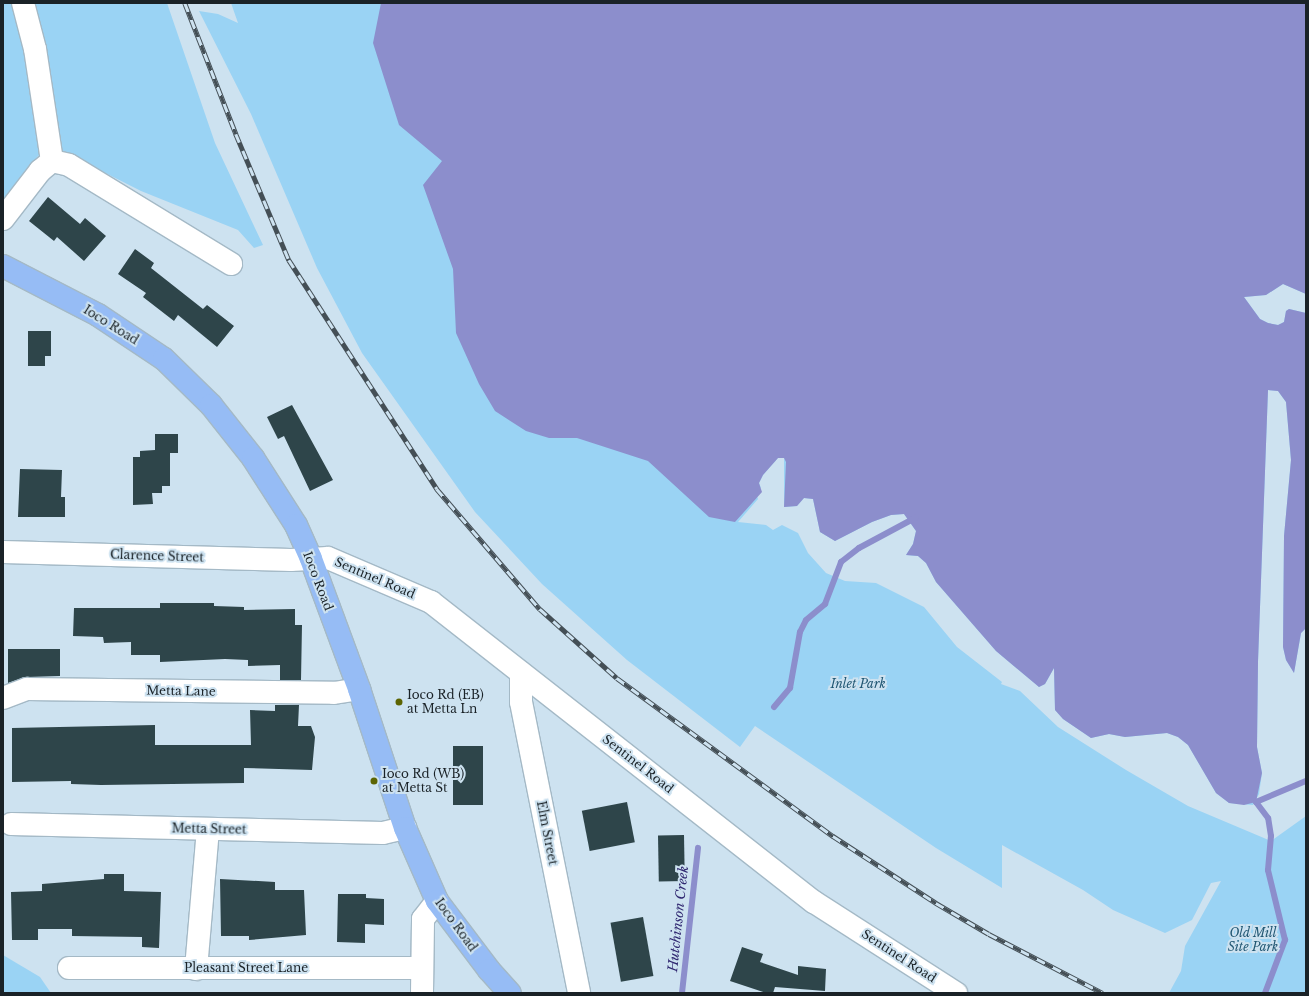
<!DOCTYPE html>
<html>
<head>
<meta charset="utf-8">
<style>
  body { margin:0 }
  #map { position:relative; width:1309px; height:996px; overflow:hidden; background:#cde2f0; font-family:"Libre Baskerville",serif }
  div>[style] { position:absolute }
  .green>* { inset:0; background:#9ad3f4 }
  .water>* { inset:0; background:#8c8ecc }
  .stream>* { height:6px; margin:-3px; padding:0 3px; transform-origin:3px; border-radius:3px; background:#8c8ecc }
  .building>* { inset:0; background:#2e454a; transform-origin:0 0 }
  .roads { filter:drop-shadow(1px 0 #a4b9c6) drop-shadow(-1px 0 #a4b9c6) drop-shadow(0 1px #a4b9c6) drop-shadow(0 -1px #a4b9c6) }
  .minor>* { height:22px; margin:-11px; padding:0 11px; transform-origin:11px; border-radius:11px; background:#fff }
  .major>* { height:22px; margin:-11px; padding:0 11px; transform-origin:11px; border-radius:11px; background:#96bcf5 }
  .rail>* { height:4.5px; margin-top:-2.25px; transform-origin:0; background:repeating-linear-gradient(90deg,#cde2f0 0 9px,#444f56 0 18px); box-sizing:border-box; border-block:1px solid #444f56 }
  .dots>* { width:11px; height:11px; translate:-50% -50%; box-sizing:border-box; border:2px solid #cde2f0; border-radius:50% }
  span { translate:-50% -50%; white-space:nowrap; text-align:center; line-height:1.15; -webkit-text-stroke:4px #cde2f0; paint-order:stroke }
  .street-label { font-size:12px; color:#1a2227 }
  .park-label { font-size:12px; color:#215773; font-style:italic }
  .poi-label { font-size:12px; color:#1a2227 }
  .left { translate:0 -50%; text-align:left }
  .water-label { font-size:13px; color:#302871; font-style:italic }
  .frame { position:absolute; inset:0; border:4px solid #1a2227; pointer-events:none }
</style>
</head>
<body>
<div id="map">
  <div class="green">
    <div style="clip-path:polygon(3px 3px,167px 3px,215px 143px,263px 245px,254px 248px,238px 230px,141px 191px,54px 147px,38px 156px,3px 203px)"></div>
    <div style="clip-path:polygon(231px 3px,418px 3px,1229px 298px,1306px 222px,1306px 294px,1283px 284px,1266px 295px,1244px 297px,1260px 319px,1268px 323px,1278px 325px,1284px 322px,1286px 311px,1289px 309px,1306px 313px,1306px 628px,1301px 633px,1294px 673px,1286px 660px,1283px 647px,1284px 536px,1291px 460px,1286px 402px,1278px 391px,1268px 390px,1258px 662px,1257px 747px,1262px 773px,1259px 794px,1253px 805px,1229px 803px,1216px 793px,1188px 745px,1178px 737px,1167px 733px,1125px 737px,1109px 734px,1091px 738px,1063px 719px,1055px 710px,1054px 668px,1045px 684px,1039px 687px,996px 651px,936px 582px,926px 563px,918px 556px,906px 555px,913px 544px,916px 531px,904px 514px,891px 515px,872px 522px,835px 541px,820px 532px,813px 499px,804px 498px,797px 506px,784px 507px,784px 458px,778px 458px,763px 475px,759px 483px,761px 488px,507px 364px,455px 294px,455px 307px,503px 372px,757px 496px,758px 499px,738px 522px,766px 525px,773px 530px,782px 525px,798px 533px,808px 553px,826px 573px,845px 581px,876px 583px,924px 607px,957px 647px,1002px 682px,1001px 684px,1020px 691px,1058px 727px,1126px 770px,1188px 806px,1271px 841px,1306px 816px,1306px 993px,1169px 993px,1181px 971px,1185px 946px,1221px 881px,1211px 883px,1192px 920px,1165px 933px,1113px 910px,1083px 890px,1002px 845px,1002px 888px,936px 848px,755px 726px,740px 747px,627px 660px,542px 584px,475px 512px,362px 353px,317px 268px,251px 114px,199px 11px,218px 14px,238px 23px)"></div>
    <div style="clip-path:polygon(3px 955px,40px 977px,51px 993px,3px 993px)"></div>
  </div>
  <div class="water">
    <div style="clip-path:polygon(381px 3px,1306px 3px,1306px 294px,1283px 284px,1266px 295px,1244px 297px,1260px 319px,1268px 323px,1278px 325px,1284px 322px,1286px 311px,1289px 309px,1306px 313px,1306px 628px,1301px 633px,1294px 673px,1286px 660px,1283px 647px,1284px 536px,1291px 460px,1286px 402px,1278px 391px,1268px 390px,1258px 662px,1257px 747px,1262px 773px,1256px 802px,1244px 805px,1229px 803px,1216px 793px,1188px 745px,1178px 737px,1167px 733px,1125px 737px,1109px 734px,1091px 738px,1063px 719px,1055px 710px,1054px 668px,1045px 684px,1039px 687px,996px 651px,936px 582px,926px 563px,918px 556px,906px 555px,913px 544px,916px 531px,904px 514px,891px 515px,872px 522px,835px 541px,820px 532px,813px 499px,804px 498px,797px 506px,784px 507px,786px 462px,784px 458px,778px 458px,763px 475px,759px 483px,762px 492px,735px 522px,709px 517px,648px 461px,577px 438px,549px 438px,526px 431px,495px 411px,479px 384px,456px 333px,453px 269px,423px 185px,442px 161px,399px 125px,373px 43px)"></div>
  </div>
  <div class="stream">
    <div style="left:774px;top:707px;width:25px;rotate:-50deg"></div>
    <div style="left:790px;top:688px;width:57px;rotate:-79.9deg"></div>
    <div style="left:800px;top:632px;width:13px;rotate:-63deg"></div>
    <div style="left:806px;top:620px;width:25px;rotate:-40deg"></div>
    <div style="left:825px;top:604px;width:45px;rotate:-69.1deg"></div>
    <div style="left:841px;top:562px;width:23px;rotate:-38deg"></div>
    <div style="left:859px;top:548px;width:64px;rotate:-28.2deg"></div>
    <div style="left:682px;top:993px;width:146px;rotate:-83.7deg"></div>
    <div style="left:1265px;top:993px;width:57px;rotate:-69.3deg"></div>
    <div style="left:1285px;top:940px;width:72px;rotate:-103.7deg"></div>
    <div style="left:1268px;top:870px;width:34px;rotate:-85deg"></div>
    <div style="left:1271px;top:836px;width:18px;rotate:-99deg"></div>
    <div style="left:1268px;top:818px;width:20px;rotate:-127deg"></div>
    <div style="left:1256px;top:802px;width:54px;rotate:-22.8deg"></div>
  </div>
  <div class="building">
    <div style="clip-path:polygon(48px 197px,80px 224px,85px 218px,106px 236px,84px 261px,57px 237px,54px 241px,29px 221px)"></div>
    <div style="clip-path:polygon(135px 249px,154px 263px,151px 268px,203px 309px,207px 305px,234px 326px,217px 347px,178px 315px,174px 321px,143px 297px,146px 293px,118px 274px)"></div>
    <div style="clip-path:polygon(28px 331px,51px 331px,51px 356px,45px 356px,45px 366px,28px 366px)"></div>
    <div style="clip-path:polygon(292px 405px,333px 480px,310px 491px,284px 436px,278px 439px,267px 417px)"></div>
    <div style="clip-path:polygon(155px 434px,178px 434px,178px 453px,170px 453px,170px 486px,162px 486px,162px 493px,152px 493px,153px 504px,133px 505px,133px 457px,140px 457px,140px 451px,155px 450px)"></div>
    <div style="clip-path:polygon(20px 469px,62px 470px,61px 497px,65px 497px,65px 517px,18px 517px)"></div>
    <div style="clip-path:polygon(160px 603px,214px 603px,214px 606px,244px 607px,244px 610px,295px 609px,295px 625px,302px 625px,301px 680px,280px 680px,280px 665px,248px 666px,248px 660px,225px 659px,160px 662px,160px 655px,131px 655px,131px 642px,104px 643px,103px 637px,73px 636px,74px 608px,160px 608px)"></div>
    <div style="clip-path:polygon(8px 649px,60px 649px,60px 676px,27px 677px,8px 683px)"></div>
    <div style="clip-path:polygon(275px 705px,299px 705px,298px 726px,311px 726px,315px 737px,312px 770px,244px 768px,244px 783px,101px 785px,71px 784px,71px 781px,12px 782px,12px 728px,155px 725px,155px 745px,251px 745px,250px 710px,275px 711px)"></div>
    <div style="left:453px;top:746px;width:30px;height:59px"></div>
    <div style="left:627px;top:802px;width:41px;height:46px;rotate:79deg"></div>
    <div style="left:684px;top:835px;width:46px;height:26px;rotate:89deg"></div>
    <div style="clip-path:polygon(104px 874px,124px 874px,124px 891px,161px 892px,159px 948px,142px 947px,142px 937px,72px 936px,72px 929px,38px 929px,38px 940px,12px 940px,11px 892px,42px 891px,42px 884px,104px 879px)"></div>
    <div style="clip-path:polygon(220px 879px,275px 882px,275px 890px,304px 890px,306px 935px,249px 940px,249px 936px,221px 936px)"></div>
    <div style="clip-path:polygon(338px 894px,366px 894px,366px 898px,384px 899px,384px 925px,365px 924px,365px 943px,337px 942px)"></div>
    <div style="left:643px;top:917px;width:60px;height:33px;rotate:80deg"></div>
    <div style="clip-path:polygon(742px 947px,763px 954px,760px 962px,798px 975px,798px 966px,826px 969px,825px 991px,775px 987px,773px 993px,766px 993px,730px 981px)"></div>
  </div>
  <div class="roads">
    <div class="minor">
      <div style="left:52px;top:161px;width:17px;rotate:13deg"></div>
      <div style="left:69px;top:165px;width:190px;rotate:31.4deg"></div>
      <div style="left:3px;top:219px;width:61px;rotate:-52.4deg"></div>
      <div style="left:40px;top:171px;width:16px;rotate:-40deg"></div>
      <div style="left:52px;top:161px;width:113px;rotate:-98.6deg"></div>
      <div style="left:35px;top:49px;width:48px;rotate:-104.6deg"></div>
      <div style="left:3px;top:552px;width:288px;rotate:1.6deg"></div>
      <div style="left:291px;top:560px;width:37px;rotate:-3deg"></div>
      <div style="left:328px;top:558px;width:112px;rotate:23.1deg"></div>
      <div style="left:431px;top:602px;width:487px;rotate:38.1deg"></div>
      <div style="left:814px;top:902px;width:169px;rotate:32.7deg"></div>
      <div style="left:521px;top:673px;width:29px;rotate:90deg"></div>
      <div style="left:521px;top:702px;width:297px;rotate:78.7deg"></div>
      <div style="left:3px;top:698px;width:26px;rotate:-21deg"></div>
      <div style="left:27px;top:689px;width:307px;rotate:0.7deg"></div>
      <div style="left:334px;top:693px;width:25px;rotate:-9deg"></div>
      <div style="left:11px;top:824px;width:372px;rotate:1.4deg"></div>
      <div style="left:383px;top:833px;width:23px;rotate:-13deg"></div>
      <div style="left:69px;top:968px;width:353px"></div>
      <div style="left:196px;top:969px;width:140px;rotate:-85.1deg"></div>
      <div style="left:422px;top:993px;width:74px;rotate:-89.2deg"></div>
      <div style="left:423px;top:919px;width:23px;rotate:-52deg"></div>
    </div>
    <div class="major">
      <div style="left:3px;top:266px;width:107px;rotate:27.3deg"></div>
      <div style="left:98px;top:315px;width:79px;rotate:33.7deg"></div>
      <div style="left:164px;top:359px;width:66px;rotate:44.4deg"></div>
      <div style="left:211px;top:405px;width:68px;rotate:51.6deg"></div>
      <div style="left:253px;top:458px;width:80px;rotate:57.3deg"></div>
      <div style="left:296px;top:525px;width:37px;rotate:66deg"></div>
      <div style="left:311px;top:559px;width:139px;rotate:69.7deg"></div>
      <div style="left:359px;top:689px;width:146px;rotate:71.7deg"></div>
      <div style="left:405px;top:828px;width:80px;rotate:66.3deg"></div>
      <div style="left:437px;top:901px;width:86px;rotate:53deg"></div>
      <div style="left:489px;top:970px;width:31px;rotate:48deg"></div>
    </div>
  </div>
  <div class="rail">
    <div style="left:185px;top:3px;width:141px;rotate:68.7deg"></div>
    <div style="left:236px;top:134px;width:137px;rotate:67.2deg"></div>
    <div style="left:289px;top:260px;width:273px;rotate:57.1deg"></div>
    <div style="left:437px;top:489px;width:158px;rotate:49.4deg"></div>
    <div style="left:540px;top:609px;width:103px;rotate:41.9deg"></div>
    <div style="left:617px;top:678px;width:268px;rotate:36.2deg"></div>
    <div style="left:833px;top:836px;width:123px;rotate:33deg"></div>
    <div style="left:936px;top:903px;width:61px;rotate:30.3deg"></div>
    <div style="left:989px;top:934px;width:128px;rotate:27.4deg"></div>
  </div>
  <div class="dots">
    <div style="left:399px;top:702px;background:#5c6402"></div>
    <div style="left:374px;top:781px;background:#5c6402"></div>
  </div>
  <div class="street-label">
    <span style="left:111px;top:325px;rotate:32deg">Ioco Road</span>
    <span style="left:157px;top:556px;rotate:2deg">Clarence Street</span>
    <span style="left:375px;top:578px;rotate:23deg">Sentinel Road</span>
    <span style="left:318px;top:581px;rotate:69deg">Ioco Road</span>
    <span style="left:181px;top:691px;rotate:1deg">Metta Lane</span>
    <span style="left:638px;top:764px;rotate:38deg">Sentinel Road</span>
    <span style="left:209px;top:829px;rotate:1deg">Metta Street</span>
    <span style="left:547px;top:833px;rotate:79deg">Elm Street</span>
    <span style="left:456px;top:925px;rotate:54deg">Ioco Road</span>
    <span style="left:899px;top:956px;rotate:33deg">Sentinel Road</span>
    <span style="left:246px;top:968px">Pleasant Street Lane</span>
  </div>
  <div class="park-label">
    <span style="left:858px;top:684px">Inlet Park</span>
    <span style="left:1253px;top:940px">Old Mill<br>Site Park</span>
  </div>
  <div class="poi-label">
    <span class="left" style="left:407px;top:702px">Ioco Rd (EB)<br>at Metta Ln</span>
    <span class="left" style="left:382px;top:781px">Ioco Rd (WB)<br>at Metta St</span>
  </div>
  <div class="water-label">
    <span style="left:679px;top:919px;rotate:-84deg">Hutchinson Creek</span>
  </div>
  <div class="frame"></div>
</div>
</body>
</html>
